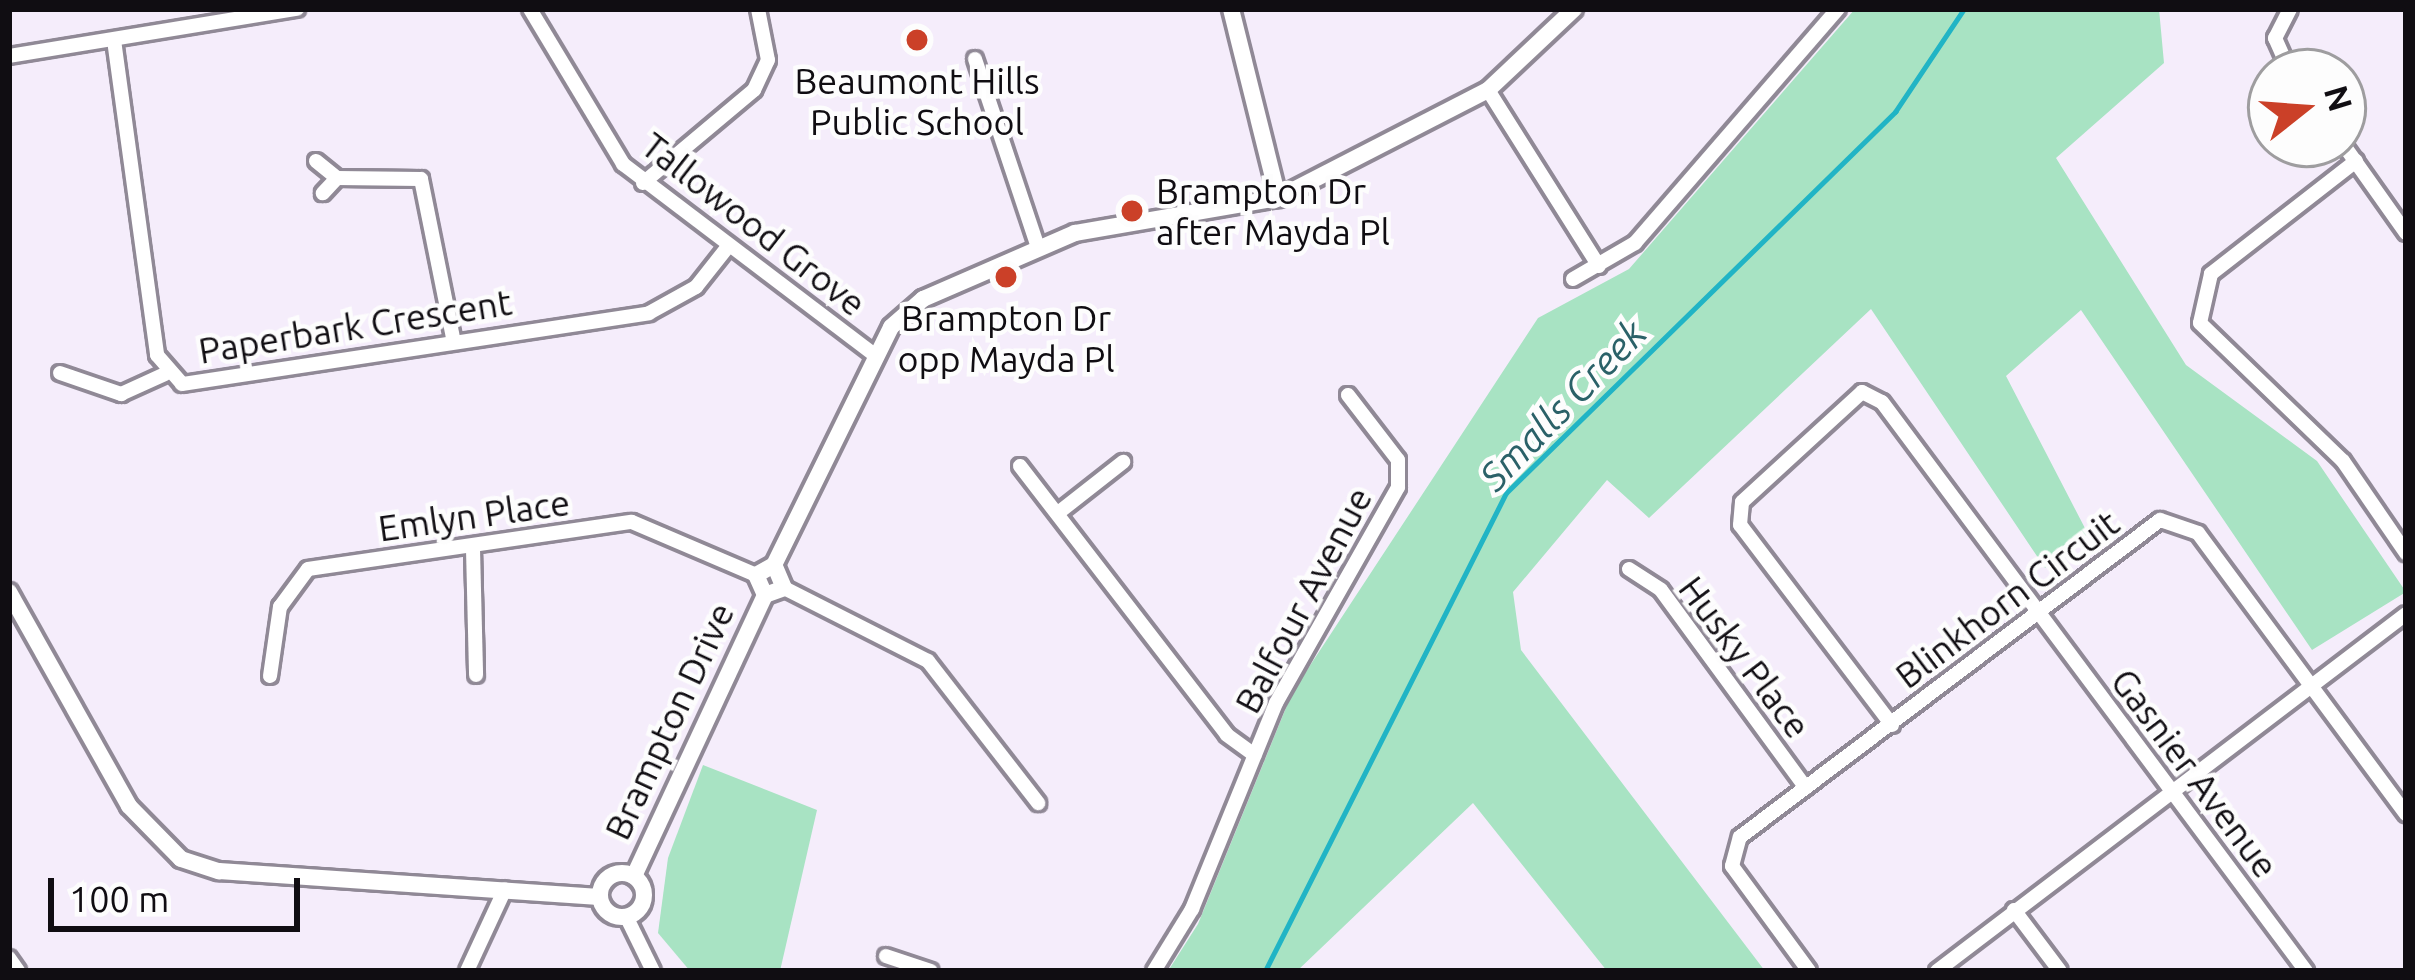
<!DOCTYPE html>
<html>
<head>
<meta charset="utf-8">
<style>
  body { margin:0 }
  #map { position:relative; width:2415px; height:980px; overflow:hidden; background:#f5edfb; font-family:Ubuntu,sans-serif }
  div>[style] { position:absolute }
  .green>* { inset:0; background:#a8e3c3 }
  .stream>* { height:4.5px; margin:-2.25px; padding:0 2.25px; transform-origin:2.25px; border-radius:2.25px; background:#21b4c5 }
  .roads { filter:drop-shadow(3px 0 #908996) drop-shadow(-3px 0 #908996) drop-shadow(0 3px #908996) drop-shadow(0 -3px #908996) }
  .minor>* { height:14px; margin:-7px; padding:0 7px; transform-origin:7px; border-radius:7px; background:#fff }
  .tertiary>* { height:16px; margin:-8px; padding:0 8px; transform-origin:8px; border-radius:8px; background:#fff }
  .tertiary>.ring { margin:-8px; padding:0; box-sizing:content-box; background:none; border:16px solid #fff; border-radius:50% }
  .dots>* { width:33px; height:33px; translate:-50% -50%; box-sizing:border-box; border:6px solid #fdfdfd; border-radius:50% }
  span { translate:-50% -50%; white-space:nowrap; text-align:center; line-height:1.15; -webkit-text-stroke:9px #fdfdfd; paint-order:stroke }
  .poi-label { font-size:36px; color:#100d12 }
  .left { translate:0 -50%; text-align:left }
  .street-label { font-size:36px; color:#100d12 }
  .water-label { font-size:39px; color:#2a6168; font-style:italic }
  .frame { position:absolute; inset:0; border:12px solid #100d12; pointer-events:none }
  .north { position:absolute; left:2247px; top:48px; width:120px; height:120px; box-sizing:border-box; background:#fdfdfd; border:3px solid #9e9d9f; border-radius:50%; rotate:73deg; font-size:33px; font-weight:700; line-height:48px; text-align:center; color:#100d12 }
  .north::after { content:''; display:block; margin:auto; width:42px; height:54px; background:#cb4028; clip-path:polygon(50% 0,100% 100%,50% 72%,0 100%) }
  .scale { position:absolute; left:48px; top:878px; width:252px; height:54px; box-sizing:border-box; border:6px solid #100d12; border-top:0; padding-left:15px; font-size:36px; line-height:42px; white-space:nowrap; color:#100d12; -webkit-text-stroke:9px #fdfdfd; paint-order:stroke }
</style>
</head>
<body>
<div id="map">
  <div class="green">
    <div style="clip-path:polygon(1855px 9px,2159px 9px,2164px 63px,2056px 158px,2186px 365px,2317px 461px,2406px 592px,2312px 650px,2081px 310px,2006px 376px,2088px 534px,2045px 568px,1871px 309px,1649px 518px,1607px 480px,1513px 592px,1521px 650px,1765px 971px,1607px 971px,1473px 803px,1297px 971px,1168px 971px,1198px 924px,1292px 693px,1538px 318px,1629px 269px)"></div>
    <div style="clip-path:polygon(703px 765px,817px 810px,780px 971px,690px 971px,658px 933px,668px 858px)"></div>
  </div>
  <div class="stream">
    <div style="left:1265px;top:971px;width:535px;rotate:-63.24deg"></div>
    <div style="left:1506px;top:493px;width:545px;rotate:-44.4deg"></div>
    <div style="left:1895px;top:112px;width:124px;rotate:-56.2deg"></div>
  </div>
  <div class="roads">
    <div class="minor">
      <div style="left:530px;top:9px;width:181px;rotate:59deg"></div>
      <div style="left:623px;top:164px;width:318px;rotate:37.2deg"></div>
      <div style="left:2290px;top:9px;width:33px;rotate:117deg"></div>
      <div style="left:2275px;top:38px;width:37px;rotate:66deg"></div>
      <div style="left:114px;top:40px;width:318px;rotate:82.2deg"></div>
      <div style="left:157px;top:355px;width:38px;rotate:49deg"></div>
      <div style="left:182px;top:384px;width:472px;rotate:-8.6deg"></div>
      <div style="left:649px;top:313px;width:54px;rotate:-29deg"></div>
      <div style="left:696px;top:287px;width:48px;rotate:-51.7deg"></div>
      <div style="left:9px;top:56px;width:292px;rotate:-9.3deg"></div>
      <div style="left:975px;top:59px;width:198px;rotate:71.5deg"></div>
      <div style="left:1488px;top:90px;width:208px;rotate:57.8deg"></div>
      <div style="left:2343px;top:144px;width:109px;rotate:54.7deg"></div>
      <div style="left:316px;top:161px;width:27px;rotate:39deg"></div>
      <div style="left:337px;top:178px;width:21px;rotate:133deg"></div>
      <div style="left:2356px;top:161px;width:184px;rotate:142.1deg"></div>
      <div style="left:2211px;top:274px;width:50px;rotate:102.7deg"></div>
      <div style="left:2200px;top:323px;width:199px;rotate:44deg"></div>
      <div style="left:2343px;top:461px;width:112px;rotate:55.6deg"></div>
      <div style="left:337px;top:178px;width:84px;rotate:0.7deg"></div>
      <div style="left:421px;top:179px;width:161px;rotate:78.6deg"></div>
      <div style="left:643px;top:183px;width:145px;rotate:-40deg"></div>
      <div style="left:754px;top:90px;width:33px;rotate:-65deg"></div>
      <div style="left:768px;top:60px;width:52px;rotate:-101.1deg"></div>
      <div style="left:1573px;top:279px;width:72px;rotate:-30.1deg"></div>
      <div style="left:1635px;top:243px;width:310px;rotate:-49.1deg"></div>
      <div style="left:60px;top:373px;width:65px;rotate:19deg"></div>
      <div style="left:121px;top:394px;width:48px;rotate:-24.4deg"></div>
      <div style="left:1020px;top:466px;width:339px;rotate:52.4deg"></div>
      <div style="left:1227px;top:735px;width:34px;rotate:36deg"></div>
      <div style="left:1058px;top:513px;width:83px;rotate:-38.1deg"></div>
      <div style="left:473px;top:549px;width:126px;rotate:88.6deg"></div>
      <div style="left:1629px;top:569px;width:38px;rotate:33deg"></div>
      <div style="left:1661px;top:590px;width:245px;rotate:53.8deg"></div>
      <div style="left:784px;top:588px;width:161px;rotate:26.9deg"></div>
      <div style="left:928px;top:661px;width:180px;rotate:52.2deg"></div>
      <div style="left:270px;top:676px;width:70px;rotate:-81.8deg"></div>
      <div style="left:280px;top:607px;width:47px;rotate:-53.6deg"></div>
      <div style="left:308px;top:569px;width:327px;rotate:-8.3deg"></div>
      <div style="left:632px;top:522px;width:135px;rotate:23.1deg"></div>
      <div style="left:1892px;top:725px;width:251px;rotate:-127.2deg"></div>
      <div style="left:1740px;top:525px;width:23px;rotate:-85deg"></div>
      <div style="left:1742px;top:502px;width:163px;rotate:-42.5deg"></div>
      <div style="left:1862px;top:392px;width:22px;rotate:27deg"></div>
      <div style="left:1882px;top:402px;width:710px;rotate:53.31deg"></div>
      <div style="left:2014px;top:910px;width:76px;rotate:53deg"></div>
      <div style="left:627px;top:918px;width:59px;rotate:63.9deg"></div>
      <div style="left:886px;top:956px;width:47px;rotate:18.4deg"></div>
      <div style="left:9px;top:958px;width:16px;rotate:55deg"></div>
      <div style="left:467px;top:971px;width:90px;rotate:-65.1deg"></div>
      <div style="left:1154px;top:971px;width:73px;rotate:-58.5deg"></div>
      <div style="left:1192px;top:909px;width:222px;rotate:-67.8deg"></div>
      <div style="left:1276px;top:703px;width:248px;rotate:-60.5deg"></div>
      <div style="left:1398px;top:487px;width:27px;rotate:-90deg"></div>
      <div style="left:1398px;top:460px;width:82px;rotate:-127.6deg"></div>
      <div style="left:1809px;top:971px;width:130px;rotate:-126.3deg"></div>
      <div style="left:1732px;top:866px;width:30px;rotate:-75deg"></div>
      <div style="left:1740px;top:837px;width:526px;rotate:-37.04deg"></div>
      <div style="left:2160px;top:520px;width:40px;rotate:18.9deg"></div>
      <div style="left:2198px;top:533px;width:350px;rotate:53.5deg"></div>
      <div style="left:1937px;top:971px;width:589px;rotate:-37.28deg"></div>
    </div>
    <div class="tertiary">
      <div style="left:1231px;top:9px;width:195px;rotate:76deg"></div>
      <div style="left:774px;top:565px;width:265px;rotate:-63.8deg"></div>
      <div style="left:891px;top:327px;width:43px;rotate:-41.2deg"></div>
      <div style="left:923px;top:299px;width:166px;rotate:-23.5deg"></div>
      <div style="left:1075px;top:233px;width:206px;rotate:-9.8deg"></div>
      <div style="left:1278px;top:198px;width:236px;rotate:-27.2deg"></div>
      <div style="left:1488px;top:90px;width:118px;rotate:-43.3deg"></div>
      <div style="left:9px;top:592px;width:245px;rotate:60.7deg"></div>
      <div style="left:129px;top:806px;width:74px;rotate:45.5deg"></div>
      <div style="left:181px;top:859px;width:40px;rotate:18deg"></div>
      <div style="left:219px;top:871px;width:381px;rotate:3.9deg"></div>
      <div style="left:765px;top:595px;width:20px;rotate:-20deg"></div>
      <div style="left:784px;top:588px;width:25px;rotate:-113deg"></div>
      <div style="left:765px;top:595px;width:22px;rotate:-114deg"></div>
      <div style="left:756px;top:575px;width:21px;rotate:-29deg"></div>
      <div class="ring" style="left:600px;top:873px;width:28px;height:28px"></div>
      <div style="left:634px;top:876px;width:310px;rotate:-65deg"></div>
    </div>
  </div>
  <div class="dots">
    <div style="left:917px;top:40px;background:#cb4028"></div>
    <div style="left:1132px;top:211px;background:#cb4028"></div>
    <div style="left:1006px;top:277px;background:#cb4028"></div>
  </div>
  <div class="poi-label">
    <span style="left:917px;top:101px">Beaumont Hills<br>Public School</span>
    <span class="left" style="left:1156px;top:211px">Brampton Dr<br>after Mayda Pl</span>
    <span style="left:1006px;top:338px">Brampton Dr<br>opp Mayda Pl</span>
  </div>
  <div class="street-label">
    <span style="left:754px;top:224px;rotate:38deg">Tallowood Grove</span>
    <span style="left:355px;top:326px;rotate:-9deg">Paperbark Crescent</span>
    <span style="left:474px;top:515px;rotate:-8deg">Emlyn Place</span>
    <span style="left:2007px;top:599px;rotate:-37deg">Blinkhorn Circuit</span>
    <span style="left:1303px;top:600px;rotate:-62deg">Balfour Avenue</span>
    <span style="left:1745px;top:657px;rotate:53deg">Husky Place</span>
    <span style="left:669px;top:721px;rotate:-65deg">Brampton Drive</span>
    <span style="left:2195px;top:773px;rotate:53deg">Gasnier Avenue</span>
  </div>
  <div class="water-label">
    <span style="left:1563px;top:405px;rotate:-46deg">Smalls Creek</span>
  </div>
  <div class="frame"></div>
  <div class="north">N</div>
  <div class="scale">100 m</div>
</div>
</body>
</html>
